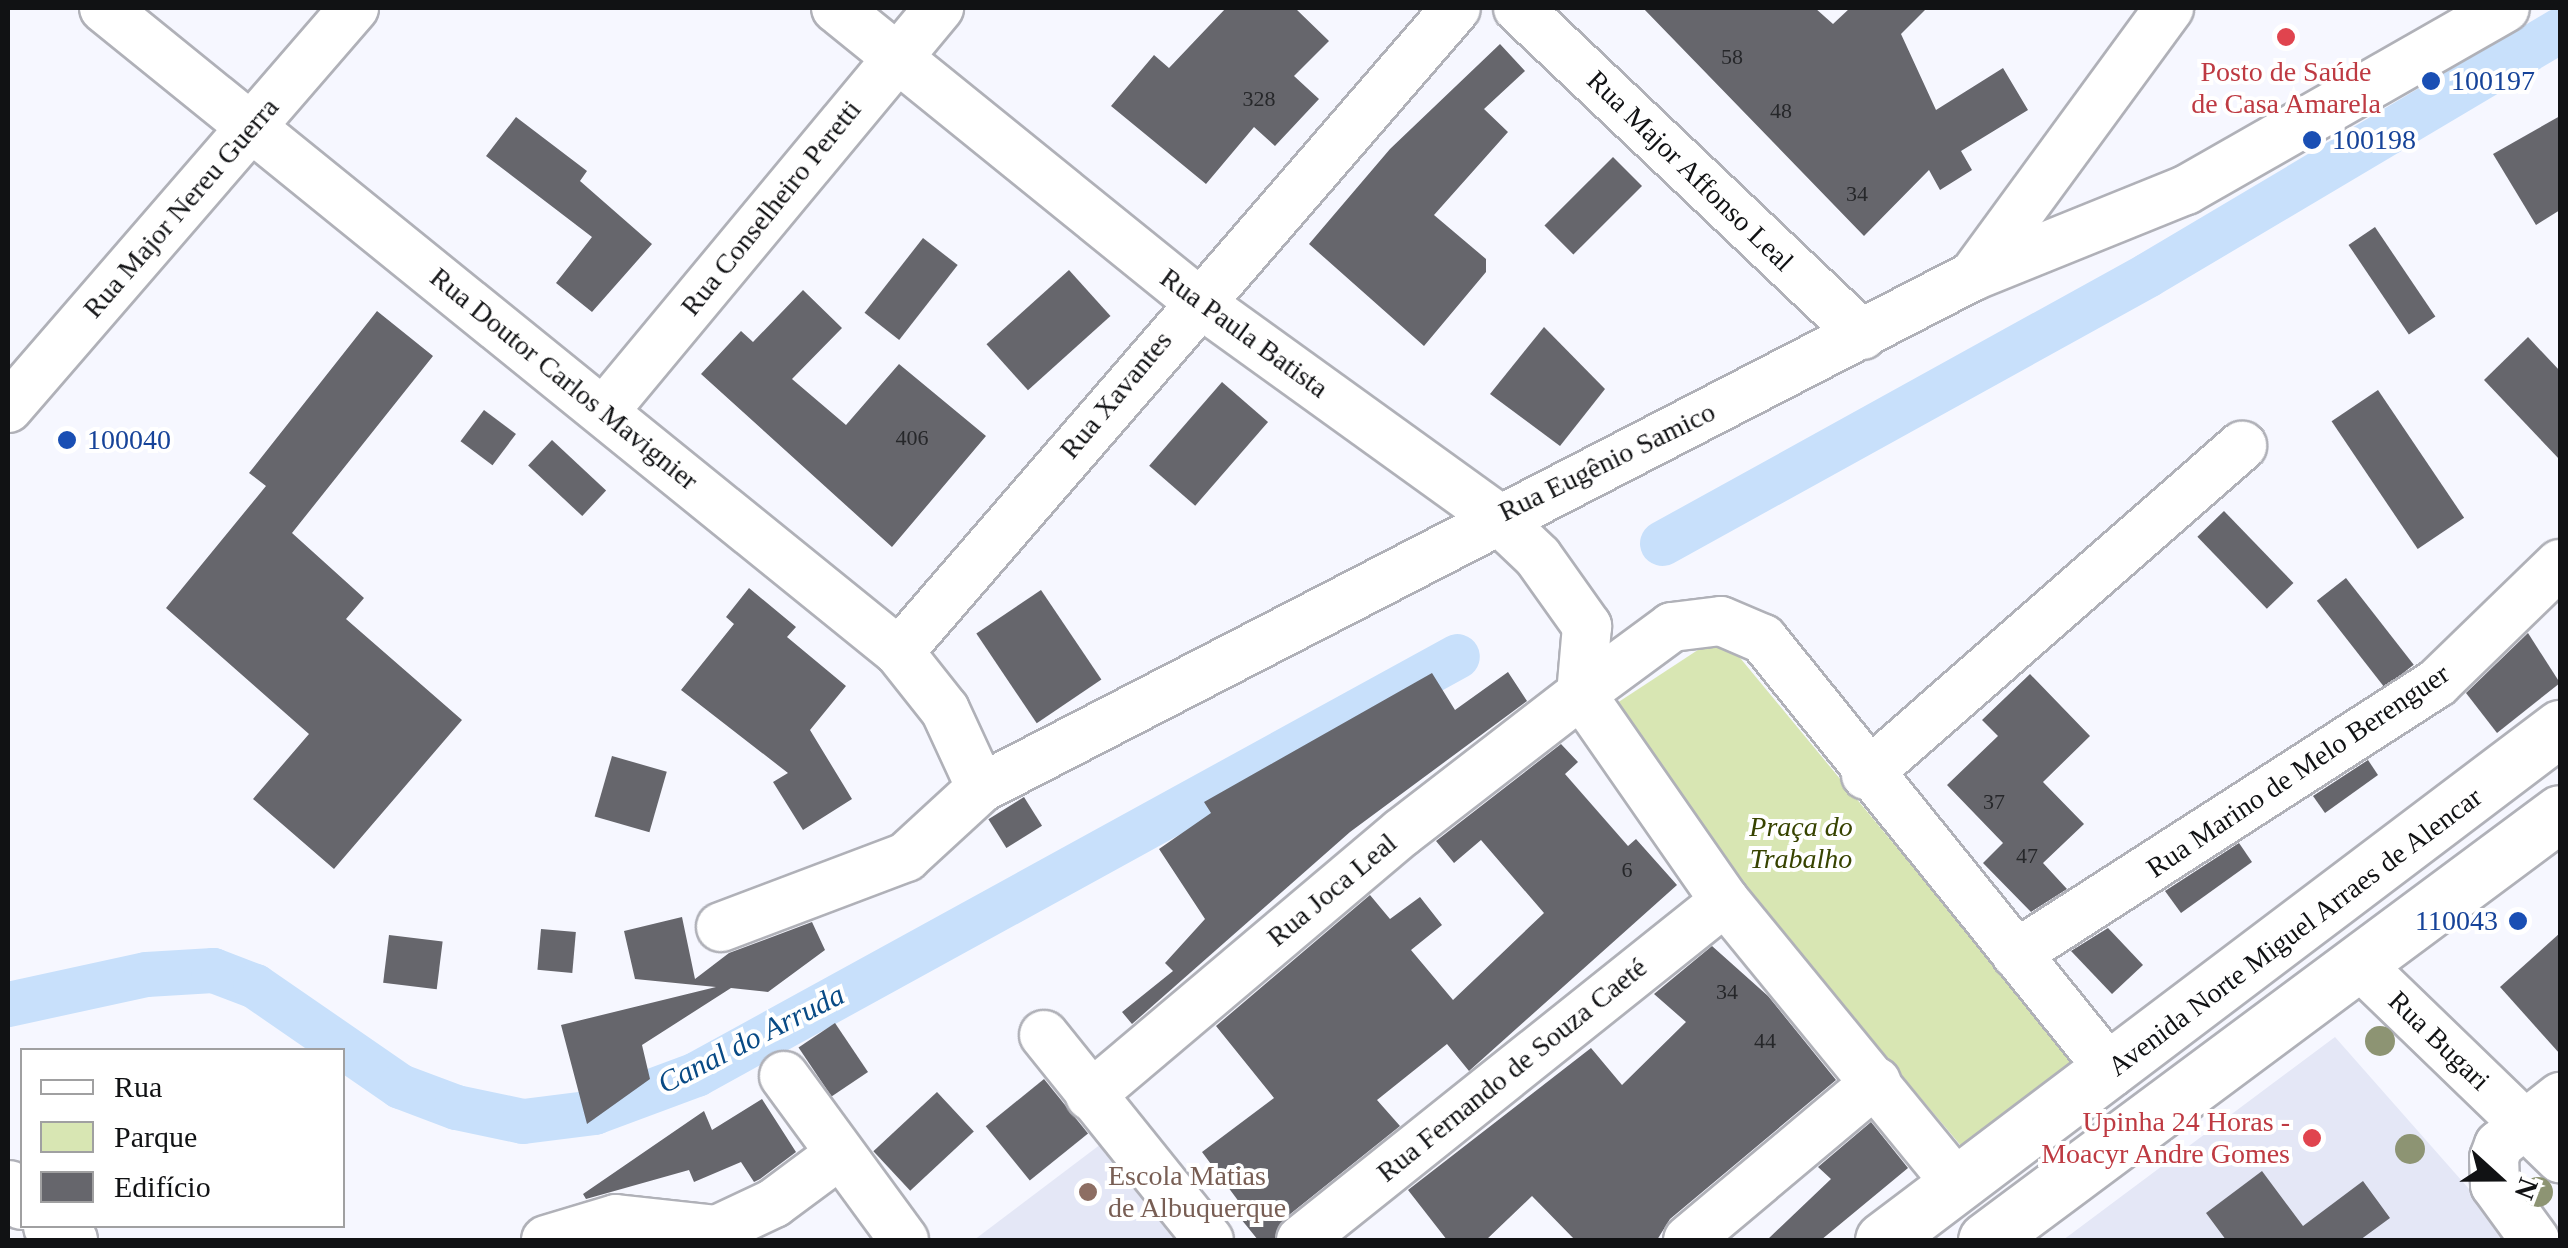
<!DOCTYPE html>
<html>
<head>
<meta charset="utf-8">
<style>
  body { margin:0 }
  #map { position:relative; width:2568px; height:1248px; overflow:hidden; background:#f6f7ff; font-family:"Times New Roman",serif }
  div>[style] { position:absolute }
  .built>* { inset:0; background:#e4e7f6 }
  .green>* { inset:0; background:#d8e6b3 }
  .canal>* { height:45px; margin:-22.5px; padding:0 22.5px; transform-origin:22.5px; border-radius:22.5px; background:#c8e0fb }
  .building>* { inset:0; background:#66666c; transform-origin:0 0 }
  .roads { filter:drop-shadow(2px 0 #b0b1b8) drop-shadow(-2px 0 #b0b1b8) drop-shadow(0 2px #b0b1b8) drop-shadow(0 -2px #b0b1b8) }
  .minor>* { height:48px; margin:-24px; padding:0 24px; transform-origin:24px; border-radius:24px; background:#fff }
  .major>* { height:55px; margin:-27.5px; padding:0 27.5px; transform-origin:27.5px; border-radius:27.5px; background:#fff }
  .trees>* { width:30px; height:30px; margin:-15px; border-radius:50%; background:#8d9473 }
  .dots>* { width:28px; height:28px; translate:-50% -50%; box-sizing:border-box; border:5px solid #fff; border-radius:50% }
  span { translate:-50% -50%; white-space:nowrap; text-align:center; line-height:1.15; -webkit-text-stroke:8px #fff; paint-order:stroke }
  .number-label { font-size:22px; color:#26272a }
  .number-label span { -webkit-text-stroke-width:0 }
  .health-label { font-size:28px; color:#be3a42 }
  .right { translate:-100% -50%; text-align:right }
  .transit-label { font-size:28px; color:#164399 }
  .left { translate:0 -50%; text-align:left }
  .street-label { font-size:28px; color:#111214 }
  .park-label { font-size:28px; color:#374300; font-style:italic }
  .education-label { font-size:28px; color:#785e54 }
  .water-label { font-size:30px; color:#084a85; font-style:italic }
  .frame { position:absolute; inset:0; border:10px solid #111214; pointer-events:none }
  .legend { position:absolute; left:20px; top:1048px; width:325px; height:180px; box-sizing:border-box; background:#fff; border:2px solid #a0a0a1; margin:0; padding:12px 18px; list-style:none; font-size:30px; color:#111214 }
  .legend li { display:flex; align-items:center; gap:20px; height:50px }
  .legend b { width:50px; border:2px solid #a0a0a1 }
  .north { position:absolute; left:2448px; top:1128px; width:100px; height:100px; -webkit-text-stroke:8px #fff; paint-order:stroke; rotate:111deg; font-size:28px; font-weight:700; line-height:40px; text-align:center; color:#111214 }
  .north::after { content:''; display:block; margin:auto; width:35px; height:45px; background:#111214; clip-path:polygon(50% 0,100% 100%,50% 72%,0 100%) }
</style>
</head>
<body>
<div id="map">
  <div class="built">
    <div style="clip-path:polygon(2335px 1037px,2514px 1240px,2063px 1240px)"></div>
    <div style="clip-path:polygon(1101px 1144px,1174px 1240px,974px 1240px)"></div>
  </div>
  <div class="green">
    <div style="clip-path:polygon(1710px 642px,1736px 653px,2070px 1057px,2071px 1064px,1962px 1147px,1748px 893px,1614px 705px)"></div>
  </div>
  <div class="canal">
    <div style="left:1662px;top:543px;width:554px;rotate:-28.92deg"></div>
    <div style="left:2147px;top:275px;width:480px;rotate:-30.7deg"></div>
    <div style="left:8px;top:1004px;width:141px;rotate:-12.3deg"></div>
    <div style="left:146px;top:974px;width:67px;rotate:-3.4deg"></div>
    <div style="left:213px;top:970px;width:45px;rotate:20.9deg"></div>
    <div style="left:255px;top:986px;width:176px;rotate:34.6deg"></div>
    <div style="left:400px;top:1086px;width:60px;rotate:20.6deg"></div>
    <div style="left:456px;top:1107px;width:68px;rotate:11.8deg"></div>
    <div style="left:523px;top:1121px;width:72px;rotate:-7.2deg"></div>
    <div style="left:594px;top:1112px;width:109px;rotate:-20.4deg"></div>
    <div style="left:696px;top:1074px;width:868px;rotate:-28.78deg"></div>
  </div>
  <div class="building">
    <div style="clip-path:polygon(1226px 8px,1295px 8px,1329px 41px,1294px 76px,1319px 99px,1275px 146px,1254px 127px,1206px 184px,1111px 106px,1154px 55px,1169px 68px)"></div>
    <div style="clip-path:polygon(1643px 8px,1815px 8px,1833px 24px,1850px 8px,1927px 8px,1901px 34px,1936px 110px,2003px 68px,2028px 110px,1961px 151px,1972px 170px,1940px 190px,1929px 170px,1864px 236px)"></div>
    <div style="clip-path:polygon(1500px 44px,1525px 71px,1484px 109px,1508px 132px,1434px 215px,1486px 259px,1486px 272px,1424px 346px,1309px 244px,1390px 149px)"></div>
    <div style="clip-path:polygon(2560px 116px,2560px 210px,2536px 225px,2493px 154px)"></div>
    <div style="clip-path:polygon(516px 117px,587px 171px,580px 181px,652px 244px,592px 312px,556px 283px,592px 237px,486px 156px)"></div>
    <div style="left:1613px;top:157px;width:41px;height:97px;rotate:45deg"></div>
    <div style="left:2375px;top:227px;width:108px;height:32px;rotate:56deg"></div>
    <div style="left:923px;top:238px;width:44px;height:95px;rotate:38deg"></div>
    <div style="left:1069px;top:270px;width:62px;height:111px;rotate:48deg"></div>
    <div style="clip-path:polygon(803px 290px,842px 328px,792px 379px,846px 425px,899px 364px,986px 436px,892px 547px,701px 374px,741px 331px,753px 342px)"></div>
    <div style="clip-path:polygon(377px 311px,433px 356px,292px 533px,364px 598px,346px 619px,462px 720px,334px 869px,253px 799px,309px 734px,166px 608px,266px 486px,249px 473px)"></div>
    <div style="clip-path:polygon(1544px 327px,1605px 389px,1560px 446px,1490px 394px)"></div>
    <div style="clip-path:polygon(2528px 337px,2560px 371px,2560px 460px,2484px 380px)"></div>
    <div style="left:1222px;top:382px;width:61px;height:111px;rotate:41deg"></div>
    <div style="left:2378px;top:390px;width:154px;height:56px;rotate:56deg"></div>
    <div style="left:484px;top:410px;width:40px;height:39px;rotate:37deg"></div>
    <div style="left:552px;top:440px;width:74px;height:35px;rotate:43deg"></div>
    <div style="left:2224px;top:511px;width:100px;height:37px;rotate:46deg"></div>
    <div style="left:2346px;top:578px;width:110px;height:37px;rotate:52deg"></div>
    <div style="clip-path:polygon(749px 588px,796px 627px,787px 637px,846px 686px,810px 730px,852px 799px,803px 830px,773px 782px,788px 773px,681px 690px,734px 624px,726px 617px)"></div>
    <div style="left:1041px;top:590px;width:108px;height:78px;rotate:56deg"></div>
    <div style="clip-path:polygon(2528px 633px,2560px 683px,2497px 733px,2466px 693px)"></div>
    <div style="clip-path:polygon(1508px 672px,1527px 701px,1350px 832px,1132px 1024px,1122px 1012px,1173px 971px,1165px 963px,1205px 919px,1159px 849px,1211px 813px,1204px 802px,1432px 673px,1455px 710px)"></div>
    <div style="clip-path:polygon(2030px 674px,2090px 736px,2043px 782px,2084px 824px,2043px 863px,2067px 889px,2031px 912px,1983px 863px,2003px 843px,1947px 785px,1998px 736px,1982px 720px)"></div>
    <div style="clip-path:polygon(1561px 744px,1578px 762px,1565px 774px,1628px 846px,1636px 839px,1677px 885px,1469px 1071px,1447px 1044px,1377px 1100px,1400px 1126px,1284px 1219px,1274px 1240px,1258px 1240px,1241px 1219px,1248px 1214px,1202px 1152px,1274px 1098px,1216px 1026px,1370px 895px,1390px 919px,1420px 897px,1442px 925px,1411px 950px,1453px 1000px,1544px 913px,1481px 840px,1454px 863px,1436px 841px)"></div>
    <div style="left:612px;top:756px;width:57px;height:63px;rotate:16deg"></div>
    <div style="clip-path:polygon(2368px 760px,2378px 775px,2325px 813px,2313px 796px)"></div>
    <div style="left:1024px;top:797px;width:34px;height:42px;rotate:58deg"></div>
    <div style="clip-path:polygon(2239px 843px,2252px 862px,2181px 913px,2165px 891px)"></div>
    <div style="clip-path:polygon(682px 917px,695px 979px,729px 953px,812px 922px,825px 950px,768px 992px,731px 988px,642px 1045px,650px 1079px,587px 1124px,561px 1025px,716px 987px,635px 979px,624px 931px)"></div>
    <div style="clip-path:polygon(2108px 928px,2143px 965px,2112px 994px,2071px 951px)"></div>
    <div style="left:541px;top:929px;width:35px;height:41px;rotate:5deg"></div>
    <div style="clip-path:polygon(2560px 933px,2560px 1054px,2500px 987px)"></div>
    <div style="left:389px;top:935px;width:54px;height:48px;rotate:7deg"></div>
    <div style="clip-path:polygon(1712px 946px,1768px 996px,1836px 1080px,1670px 1219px,1657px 1240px,1575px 1240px,1532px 1196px,1486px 1240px,1447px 1240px,1408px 1190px,1591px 1048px,1622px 1085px,1686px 1022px,1654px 994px)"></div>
    <div style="left:835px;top:1023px;width:59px;height:44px;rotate:56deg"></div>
    <div style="left:1044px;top:1079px;width:70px;height:75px;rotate:51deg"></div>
    <div style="left:937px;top:1092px;width:54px;height:87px;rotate:47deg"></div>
    <div style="clip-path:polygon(762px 1099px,796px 1152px,760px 1179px,754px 1182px,741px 1162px,694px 1182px,689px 1170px,586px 1199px,583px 1194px,704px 1111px,712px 1130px)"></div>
    <div style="clip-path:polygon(1871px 1122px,1908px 1168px,1821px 1240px,1767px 1240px,1831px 1179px,1818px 1167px)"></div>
    <div style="clip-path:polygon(2262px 1171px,2303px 1226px,2363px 1181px,2390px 1218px,2360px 1240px,2226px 1240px,2206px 1213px)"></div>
  </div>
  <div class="roads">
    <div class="minor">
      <div style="left:104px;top:8px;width:1023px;rotate:39.01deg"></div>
      <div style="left:899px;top:652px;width:74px;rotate:51.6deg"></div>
      <div style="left:945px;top:710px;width:86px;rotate:65.2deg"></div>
      <div style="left:836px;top:8px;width:464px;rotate:39deg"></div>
      <div style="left:1196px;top:300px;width:369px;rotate:35.8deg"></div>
      <div style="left:1495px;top:516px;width:59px;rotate:43.6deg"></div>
      <div style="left:1538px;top:557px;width:85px;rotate:54.6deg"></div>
      <div style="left:1587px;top:626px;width:68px;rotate:95deg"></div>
      <div style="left:1581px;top:694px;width:227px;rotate:142.3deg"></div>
      <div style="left:1401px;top:833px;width:407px;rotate:139.8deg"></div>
      <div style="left:1518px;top:8px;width:475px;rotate:43.5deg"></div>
      <div style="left:1973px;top:276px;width:332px;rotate:-53.8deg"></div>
      <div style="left:8px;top:408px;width:529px;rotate:-49.14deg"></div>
      <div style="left:605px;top:410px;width:523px;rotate:-50.28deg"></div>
      <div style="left:899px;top:652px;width:851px;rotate:-49.14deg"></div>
      <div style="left:1866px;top:775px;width:500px;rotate:-41.2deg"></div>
      <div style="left:721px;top:927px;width:198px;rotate:-20.7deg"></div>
      <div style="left:906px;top:857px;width:102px;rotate:-42.6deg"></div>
      <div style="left:981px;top:788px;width:1116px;rotate:-27.3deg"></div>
      <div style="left:1973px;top:276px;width:230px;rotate:-22deg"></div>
      <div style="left:2186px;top:190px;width:367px;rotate:-29.7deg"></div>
      <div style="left:2016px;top:954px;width:501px;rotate:-32.77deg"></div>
      <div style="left:2437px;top:683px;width:171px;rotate:-44.1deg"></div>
      <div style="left:2361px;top:966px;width:277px;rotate:44deg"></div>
      <div style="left:1044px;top:1035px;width:263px;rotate:51.2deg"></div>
      <div style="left:784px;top:1076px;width:203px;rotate:53.8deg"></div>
      <div style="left:1956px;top:1183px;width:365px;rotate:-129.3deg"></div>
      <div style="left:1725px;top:901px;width:252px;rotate:-124.8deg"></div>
      <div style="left:1581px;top:694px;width:113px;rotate:-36.4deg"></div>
      <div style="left:1672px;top:627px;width:49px;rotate:-7deg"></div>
      <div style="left:1721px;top:621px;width:46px;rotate:23.2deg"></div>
      <div style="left:1763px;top:639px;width:556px;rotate:51.13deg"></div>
      <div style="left:546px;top:1240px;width:73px;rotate:-16.7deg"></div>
      <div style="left:616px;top:1219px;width:102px;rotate:6.2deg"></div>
      <div style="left:717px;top:1230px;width:63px;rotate:-25.3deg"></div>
      <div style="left:774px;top:1203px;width:82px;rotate:-36.6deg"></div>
      <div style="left:1301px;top:1240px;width:543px;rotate:-38.64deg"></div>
      <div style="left:1688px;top:1240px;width:246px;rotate:-40deg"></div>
      <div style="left:2535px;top:1240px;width:68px;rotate:-126deg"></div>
      <div style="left:2495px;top:1185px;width:27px;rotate:-92deg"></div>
      <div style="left:2494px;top:1158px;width:14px;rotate:-69deg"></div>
      <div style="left:2499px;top:1145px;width:78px;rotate:-38.2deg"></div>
    </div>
    <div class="major">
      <div style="left:8px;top:1188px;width:19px;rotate:43deg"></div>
      <div style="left:51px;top:1226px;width:23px;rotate:38deg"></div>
      <div style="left:1883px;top:1240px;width:849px;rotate:-37.1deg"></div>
      <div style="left:1986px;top:1240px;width:715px;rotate:-36.65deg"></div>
    </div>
  </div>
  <div class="trees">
    <div style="left:2380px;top:1041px"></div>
    <div style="left:2410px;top:1149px"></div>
    <div style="left:2538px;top:1192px"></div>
  </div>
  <div class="dots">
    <div style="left:2286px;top:37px;background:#e0444e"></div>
    <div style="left:2431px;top:81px;background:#1a4fb4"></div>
    <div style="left:2312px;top:140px;background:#1a4fb4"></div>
    <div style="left:67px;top:440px;background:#1a4fb4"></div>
    <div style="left:2518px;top:921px;background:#1a4fb4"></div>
    <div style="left:2312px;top:1138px;background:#e0444e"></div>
    <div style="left:1088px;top:1192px;background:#8d6e63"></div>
  </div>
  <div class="number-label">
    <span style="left:1732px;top:57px">58</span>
    <span style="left:1259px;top:99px">328</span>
    <span style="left:1781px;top:111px">48</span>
    <span style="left:1857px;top:194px">34</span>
    <span style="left:912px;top:438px">406</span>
    <span style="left:1994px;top:802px">37</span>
    <span style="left:2027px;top:856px">47</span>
    <span style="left:1627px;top:870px">6</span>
    <span style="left:1727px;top:992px">34</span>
    <span style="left:1765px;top:1041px">44</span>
  </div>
  <div class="health-label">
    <span style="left:2286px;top:88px">Posto de Saúde<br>de Casa Amarela</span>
    <span class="right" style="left:2290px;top:1138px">Upinha 24 Horas -<br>Moacyr Andre Gomes</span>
  </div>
  <div class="transit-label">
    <span class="left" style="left:2451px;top:81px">100197</span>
    <span class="left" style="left:2332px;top:140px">100198</span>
    <span class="left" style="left:87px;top:440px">100040</span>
    <span class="right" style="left:2498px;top:921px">110043</span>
  </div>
  <div class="street-label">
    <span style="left:1690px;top:171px;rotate:44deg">Rua Major Affonso Leal</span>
    <span style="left:181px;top:208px;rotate:-49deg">Rua Major Nereu Guerra</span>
    <span style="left:771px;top:208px;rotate:-51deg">Rua Conselheiro Peretti</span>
    <span style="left:1244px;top:333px;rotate:36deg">Rua Paula Batista</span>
    <span style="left:564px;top:379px;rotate:39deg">Rua Doutor Carlos Mavignier</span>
    <span style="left:1116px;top:395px;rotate:-50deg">Rua Xavantes</span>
    <span style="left:1607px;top:462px;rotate:-26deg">Rua Eugênio Samico</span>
    <span style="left:2298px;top:771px;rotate:-34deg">Rua Marino de Melo Berenguer</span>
    <span style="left:1332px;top:890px;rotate:-40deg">Rua Joca Leal</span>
    <span style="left:2295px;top:932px;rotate:-37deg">Avenida Norte Miguel Arraes de Alencar</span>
    <span style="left:2439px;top:1041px;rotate:44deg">Rua Bugari</span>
    <span style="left:1512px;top:1070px;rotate:-39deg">Rua Fernando de Souza Caeté</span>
  </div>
  <div class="park-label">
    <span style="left:1801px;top:843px">Praça do<br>Trabalho</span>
  </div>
  <div class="education-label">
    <span class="left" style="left:1108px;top:1192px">Escola Matias<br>de Albuquerque</span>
  </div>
  <div class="water-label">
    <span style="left:751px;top:1039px;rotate:-27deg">Canal do Arruda</span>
  </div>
  <div class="frame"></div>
  <ul class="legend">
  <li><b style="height:12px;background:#fff"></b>Rua</li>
  <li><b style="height:28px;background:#d8e6b3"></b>Parque</li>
  <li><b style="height:28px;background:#66666c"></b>Edifício</li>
  </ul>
  <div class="north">N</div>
</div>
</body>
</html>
